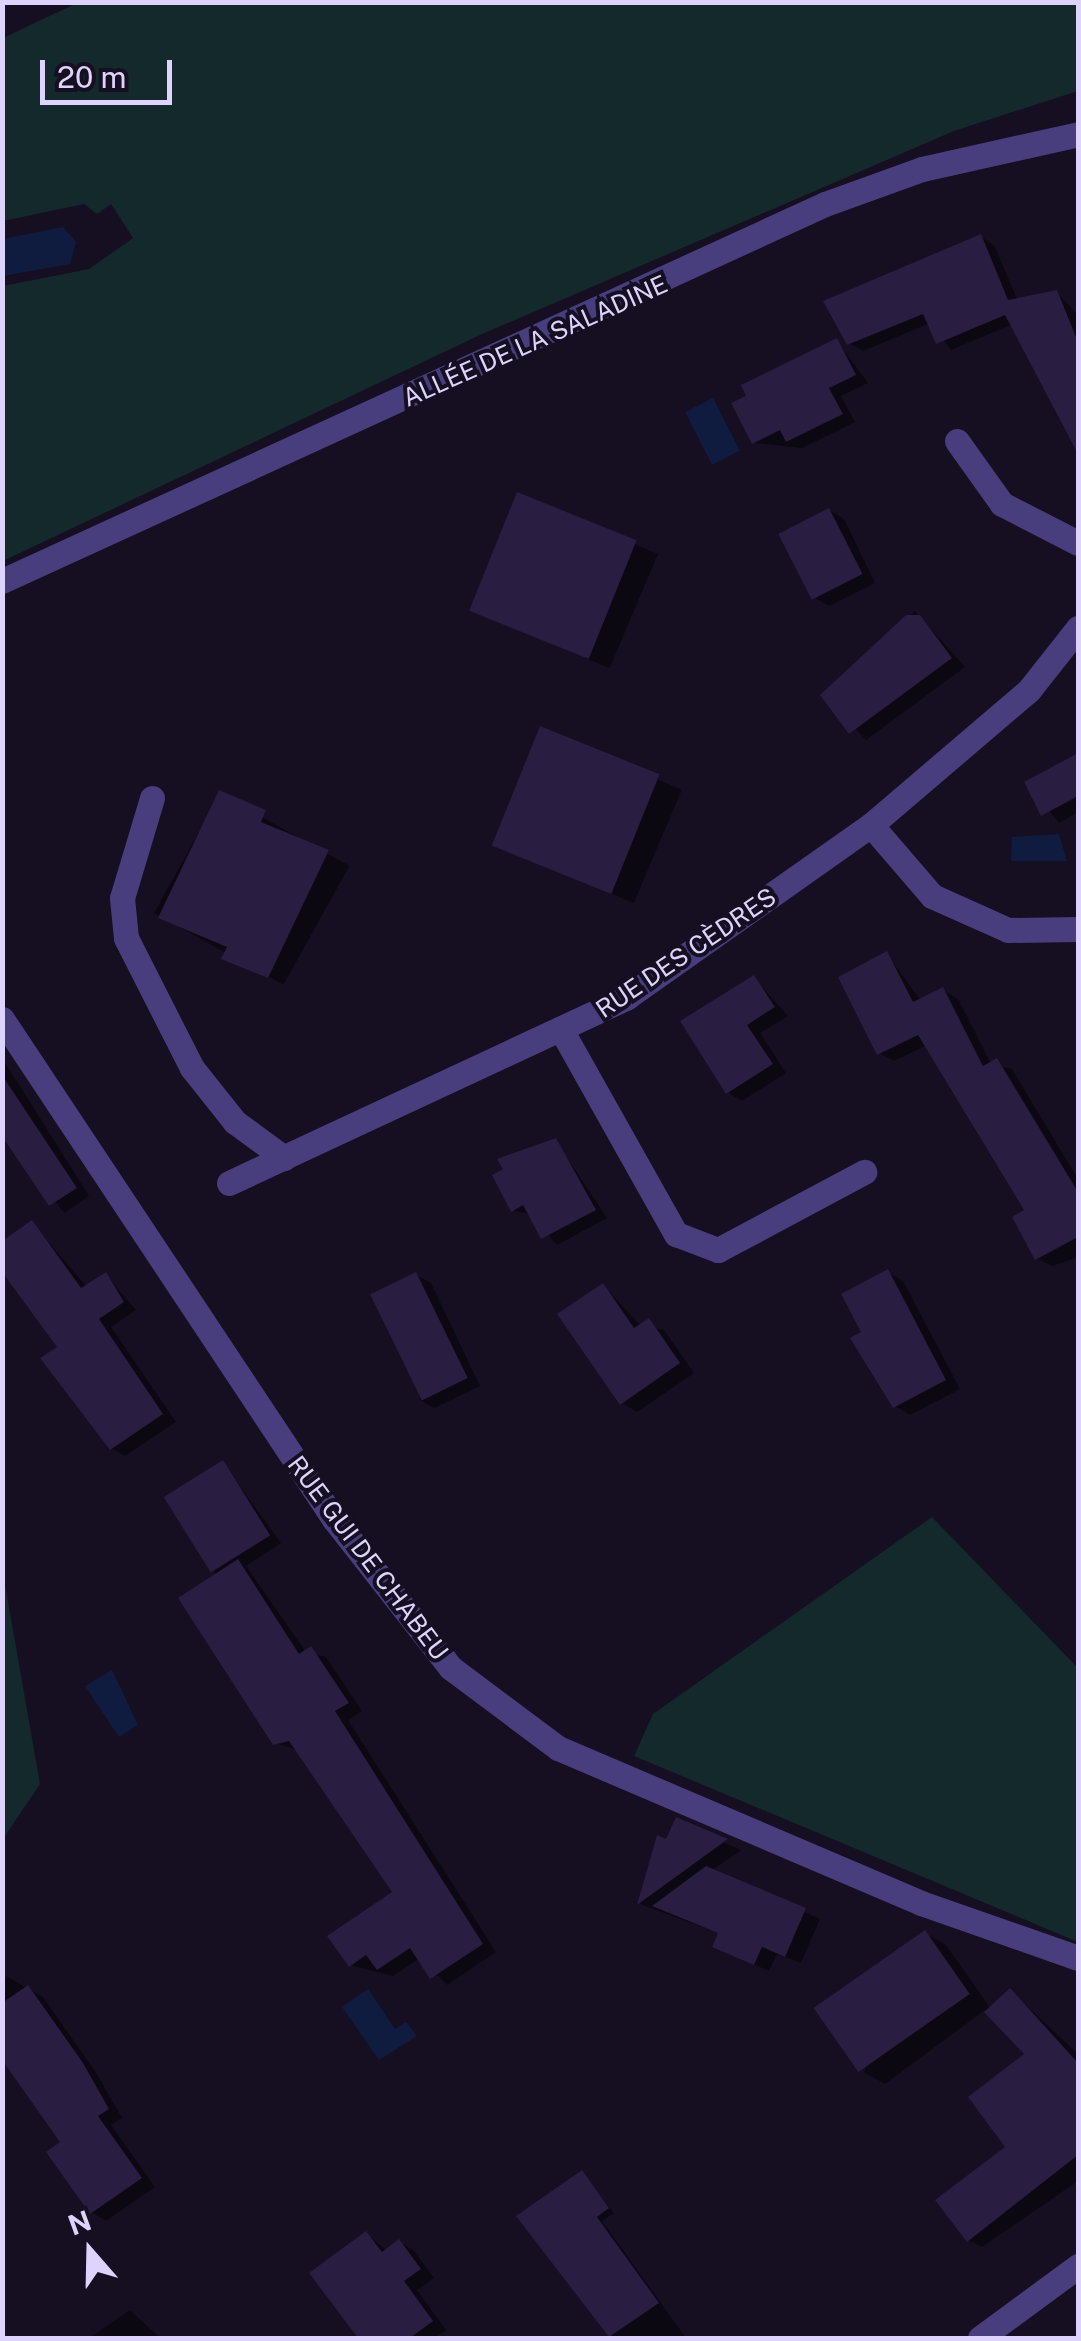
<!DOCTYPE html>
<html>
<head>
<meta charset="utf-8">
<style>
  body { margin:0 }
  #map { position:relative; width:1081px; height:2341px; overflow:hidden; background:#150f21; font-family:"Public Sans",sans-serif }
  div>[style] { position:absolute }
  .green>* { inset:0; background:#13292b }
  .water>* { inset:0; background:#0f1c40; transform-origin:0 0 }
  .shadow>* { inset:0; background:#0007; transform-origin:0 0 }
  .building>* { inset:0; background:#291d41; transform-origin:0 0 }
  .minor>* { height:25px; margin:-12.5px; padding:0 12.5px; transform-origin:12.5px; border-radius:12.5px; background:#483e7d }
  span { translate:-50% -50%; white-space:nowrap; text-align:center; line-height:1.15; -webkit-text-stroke:8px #150f21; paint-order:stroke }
  .street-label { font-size:25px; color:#ddd3fc }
  .frame { position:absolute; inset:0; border:5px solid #ddd3fc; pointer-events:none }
  .north { position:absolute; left:40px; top:2201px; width:100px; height:100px; -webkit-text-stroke:8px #150f21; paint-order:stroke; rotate:340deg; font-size:28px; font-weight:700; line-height:40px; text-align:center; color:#ddd3fc }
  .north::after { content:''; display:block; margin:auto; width:35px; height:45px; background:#ddd3fc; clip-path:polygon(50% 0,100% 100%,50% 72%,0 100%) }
  .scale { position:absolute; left:40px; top:60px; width:132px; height:45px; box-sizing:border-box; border:5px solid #ddd3fc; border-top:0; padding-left:12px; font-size:30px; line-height:35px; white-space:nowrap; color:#ddd3fc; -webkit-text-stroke:8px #150f21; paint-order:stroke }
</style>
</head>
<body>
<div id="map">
  <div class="green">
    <div style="clip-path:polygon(79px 2px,1078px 3px,1078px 91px,954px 131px,480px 335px,3px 561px,3px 286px,89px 269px,133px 238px,111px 204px,97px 214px,84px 204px,3px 221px,3px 38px)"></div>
    <div style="clip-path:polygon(932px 1517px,1078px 1668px,1078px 1942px,634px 1756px,653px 1714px)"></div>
    <div style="clip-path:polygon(3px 1573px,40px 1784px,3px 1839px,2px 1839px)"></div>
  </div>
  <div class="water">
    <div style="clip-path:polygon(63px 227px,76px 242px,70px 264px,3px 276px,3px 239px)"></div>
    <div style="left:713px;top:398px;width:59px;height:31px;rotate:63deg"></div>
    <div style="clip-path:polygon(1059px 834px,1067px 861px,1011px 861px,1012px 837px)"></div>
    <div style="clip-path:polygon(112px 1670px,138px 1725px,119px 1737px,85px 1686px)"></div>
    <div style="clip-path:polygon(368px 1989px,395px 2029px,406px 2022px,417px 2036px,379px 2060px,342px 2007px)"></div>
  </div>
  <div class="shadow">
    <div style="clip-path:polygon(981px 237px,994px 245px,1018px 301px,1057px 293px,1078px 315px,1078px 449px,1013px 324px,951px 350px,930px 323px,863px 351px,849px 343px)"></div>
    <div style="clip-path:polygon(837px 341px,868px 383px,841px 396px,855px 422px,802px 448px,754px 443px)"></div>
    <div style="left:519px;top:495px;width:151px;height:124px;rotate:23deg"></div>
    <div style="clip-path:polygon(829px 510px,844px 519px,875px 583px,829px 606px,813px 597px)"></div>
    <div style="clip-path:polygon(915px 611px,965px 667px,866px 740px,824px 695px)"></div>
    <div style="left:541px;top:730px;width:153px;height:123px;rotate:23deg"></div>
    <div style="clip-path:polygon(1078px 756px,1078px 812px,1059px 823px,1027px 783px)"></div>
    <div style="left:220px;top:794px;width:148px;height:136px;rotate:29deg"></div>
    <div style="clip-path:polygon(887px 954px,921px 1001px,943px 990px,958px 999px,991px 1064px,1012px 1069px,1078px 1179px,1078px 1257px,1052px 1266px,1036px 1258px,1028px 1211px,927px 1045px,894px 1061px,879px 1053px)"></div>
    <div style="clip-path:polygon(754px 978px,788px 1016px,760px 1033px,786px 1073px,742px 1101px,727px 1092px)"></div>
    <div style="clip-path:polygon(4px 1061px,89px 1196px,64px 1213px,2px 1131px)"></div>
    <div style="clip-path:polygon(556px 1141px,607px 1218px,557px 1245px,531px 1215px,513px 1210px,501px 1160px)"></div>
    <div style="clip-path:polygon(32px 1223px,87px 1287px,106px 1275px,136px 1310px,111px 1327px,176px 1422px,125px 1456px,111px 1448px)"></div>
    <div style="clip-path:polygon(888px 1272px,903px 1281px,960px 1389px,910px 1415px,895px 1406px,865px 1333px)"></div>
    <div style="clip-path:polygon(416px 1275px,431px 1283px,480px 1386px,434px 1408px,420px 1400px)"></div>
    <div style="clip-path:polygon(603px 1285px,641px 1326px,664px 1330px,694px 1373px,637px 1412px,622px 1403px)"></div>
    <div style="clip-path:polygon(223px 1463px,281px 1543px,246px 1566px,306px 1652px,326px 1657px,362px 1711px,348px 1720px,496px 1952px,447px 1985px,420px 1958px,393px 1976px,350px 1965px,396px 1893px,298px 1750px,275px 1743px,214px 1571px)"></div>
    <div style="clip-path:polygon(677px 1821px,741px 1850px,711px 1871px,820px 1919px,801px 1963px,777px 1954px,769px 1971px,730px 1954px,721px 1934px,640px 1904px,659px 1839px,668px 1842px)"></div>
    <div style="clip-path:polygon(925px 1933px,946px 1945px,991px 2009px,1011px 1991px,1078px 2054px,1078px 2098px,1062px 2092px,1078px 2115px,1078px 2181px,982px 2247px,968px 2240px,1008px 2147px,1028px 2054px,985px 2010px,885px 2084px,864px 2072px)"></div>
    <div style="clip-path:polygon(6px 1976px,43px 1997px,97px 2074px,122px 2118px,111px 2125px,155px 2187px,106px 2221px,91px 2212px,63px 2143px,2px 2056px)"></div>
    <div style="clip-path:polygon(582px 2173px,614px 2213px,602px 2221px,686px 2338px,613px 2338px,519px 2217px)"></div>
    <div style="clip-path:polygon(367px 2234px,387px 2251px,399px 2242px,413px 2250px,434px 2278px,417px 2290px,446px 2330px,435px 2338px,361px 2338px,313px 2274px)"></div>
    <div style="clip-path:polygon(130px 2310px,160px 2338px,89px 2338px)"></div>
  </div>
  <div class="building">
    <div style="clip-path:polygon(981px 234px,1008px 300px,1057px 290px,1078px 342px,1078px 454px,1005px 315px,936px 344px,923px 314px,847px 345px,823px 301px)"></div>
    <div style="clip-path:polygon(837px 338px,856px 375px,829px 388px,843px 414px,786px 442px,780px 430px,752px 444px,731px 403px,746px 396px,741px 385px)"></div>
    <div style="left:517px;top:492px;width:129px;height:128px;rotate:22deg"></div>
    <div style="left:829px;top:508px;width:74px;height:57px;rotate:63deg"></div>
    <div style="clip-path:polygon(906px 615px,920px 615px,952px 658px,849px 734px,820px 695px)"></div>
    <div style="left:540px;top:726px;width:129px;height:129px;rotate:22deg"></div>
    <div style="clip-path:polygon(1078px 753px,1078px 796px,1041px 816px,1024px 782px)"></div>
    <div style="clip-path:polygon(219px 790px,266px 810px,261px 822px,329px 850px,268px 978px,221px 959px,227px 947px,158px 918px)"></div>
    <div style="clip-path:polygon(887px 951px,913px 1002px,943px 987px,983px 1066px,997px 1058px,1078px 1192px,1078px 1237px,1035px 1260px,1012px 1217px,1024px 1210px,918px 1035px,877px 1055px,838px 977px)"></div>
    <div style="clip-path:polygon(754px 975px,775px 1007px,747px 1025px,773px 1064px,726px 1094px,680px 1021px)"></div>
    <div style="clip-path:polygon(4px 1078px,77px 1188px,49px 1206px,2px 1136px)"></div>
    <div style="clip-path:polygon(556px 1138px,596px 1210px,541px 1239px,523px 1205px,511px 1212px,492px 1175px,503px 1169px,497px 1159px)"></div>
    <div style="clip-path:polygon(32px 1220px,81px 1288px,106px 1272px,124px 1302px,99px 1319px,163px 1414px,110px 1450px,40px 1358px,57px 1347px,2px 1272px,2px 1241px)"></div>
    <div style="clip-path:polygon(888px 1269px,946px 1380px,893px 1408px,850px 1338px,861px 1332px,841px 1294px)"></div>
    <div style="left:416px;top:1272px;width:118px;height:51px;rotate:64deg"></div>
    <div style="clip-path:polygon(603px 1283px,634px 1328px,649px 1318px,680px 1363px,620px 1405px,557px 1314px)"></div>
    <div style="left:223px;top:1460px;width:89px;height:70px;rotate:58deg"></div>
    <div style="clip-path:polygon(238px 1559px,299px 1654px,311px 1646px,349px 1703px,335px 1711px,483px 1944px,430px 1979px,410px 1948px,377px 1970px,366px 1955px,349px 1967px,327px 1936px,392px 1892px,289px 1741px,273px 1745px,178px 1598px)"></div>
    <div style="clip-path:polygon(676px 1817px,728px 1839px,637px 1905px,657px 1835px,666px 1839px)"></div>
    <div style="clip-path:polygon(706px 1866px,806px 1908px,785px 1957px,762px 1947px,754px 1965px,712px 1947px,718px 1933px,652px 1906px)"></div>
    <div style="left:925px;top:1930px;width:78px;height:136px;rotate:55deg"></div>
    <div style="clip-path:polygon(28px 1985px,83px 2063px,109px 2109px,98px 2116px,142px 2178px,90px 2214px,46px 2152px,60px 2142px,2px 2060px,2px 2003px)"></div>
    <div style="clip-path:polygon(1010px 1988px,1078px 2063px,1078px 2155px,967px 2242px,935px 2200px,1005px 2147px,968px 2097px,1024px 2054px,984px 2012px)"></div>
    <div style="clip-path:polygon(582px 2170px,609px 2208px,597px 2217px,659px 2303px,609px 2337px,516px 2216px)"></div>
    <div style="clip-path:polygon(366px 2231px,382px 2252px,399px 2239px,421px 2269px,404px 2281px,433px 2321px,410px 2338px,358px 2338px,309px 2273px)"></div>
  </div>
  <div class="minor">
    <div style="left:957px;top:441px;width:77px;rotate:54.5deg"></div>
    <div style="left:1002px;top:504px;width:85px;rotate:27.2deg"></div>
    <div style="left:2px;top:581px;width:905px;rotate:-24.61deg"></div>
    <div style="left:825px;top:204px;width:103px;rotate:-19.8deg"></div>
    <div style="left:922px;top:169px;width:160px;rotate:-12.6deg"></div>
    <div style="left:152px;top:798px;width:104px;rotate:106.7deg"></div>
    <div style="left:122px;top:898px;width:40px;rotate:84.3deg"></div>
    <div style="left:126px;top:938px;width:146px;rotate:63.1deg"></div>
    <div style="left:192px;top:1068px;width:69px;rotate:51.5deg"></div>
    <div style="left:235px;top:1122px;width:61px;rotate:36.3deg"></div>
    <div style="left:871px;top:825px;width:94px;rotate:49.3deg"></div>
    <div style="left:932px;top:896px;width:83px;rotate:24.1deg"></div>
    <div style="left:1008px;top:930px;width:70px;rotate:-0.8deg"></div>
    <div style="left:2px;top:1019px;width:600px;rotate:56.42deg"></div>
    <div style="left:334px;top:1519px;width:189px;rotate:51.9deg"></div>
    <div style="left:451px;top:1668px;width:134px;rotate:36.8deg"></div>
    <div style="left:558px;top:1748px;width:395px;rotate:23.1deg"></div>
    <div style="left:921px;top:1903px;width:166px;rotate:19.3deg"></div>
    <div style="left:563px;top:1033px;width:231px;rotate:60.7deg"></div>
    <div style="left:676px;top:1234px;width:45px;rotate:20.9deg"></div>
    <div style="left:718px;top:1250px;width:166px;rotate:-28.1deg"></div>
    <div style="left:229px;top:1183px;width:439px;rotate:-25deg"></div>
    <div style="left:627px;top:997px;width:299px;rotate:-35.2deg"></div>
    <div style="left:871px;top:825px;width:208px;rotate:-40.5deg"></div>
    <div style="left:1029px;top:690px;width:79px;rotate:-51.7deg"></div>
    <div style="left:980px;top:2338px;width:122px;rotate:-36.3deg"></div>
  </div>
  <div class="street-label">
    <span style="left:535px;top:341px;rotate:-24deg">ALLÉE DE LA SALADINE</span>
    <span style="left:686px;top:953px;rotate:-34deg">RUE DES CÈDRES</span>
    <span style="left:368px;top:1558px;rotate:53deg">RUE GUI DE CHABEU</span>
  </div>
  <div class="frame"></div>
  <div class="north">N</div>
  <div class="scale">20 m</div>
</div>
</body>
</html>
